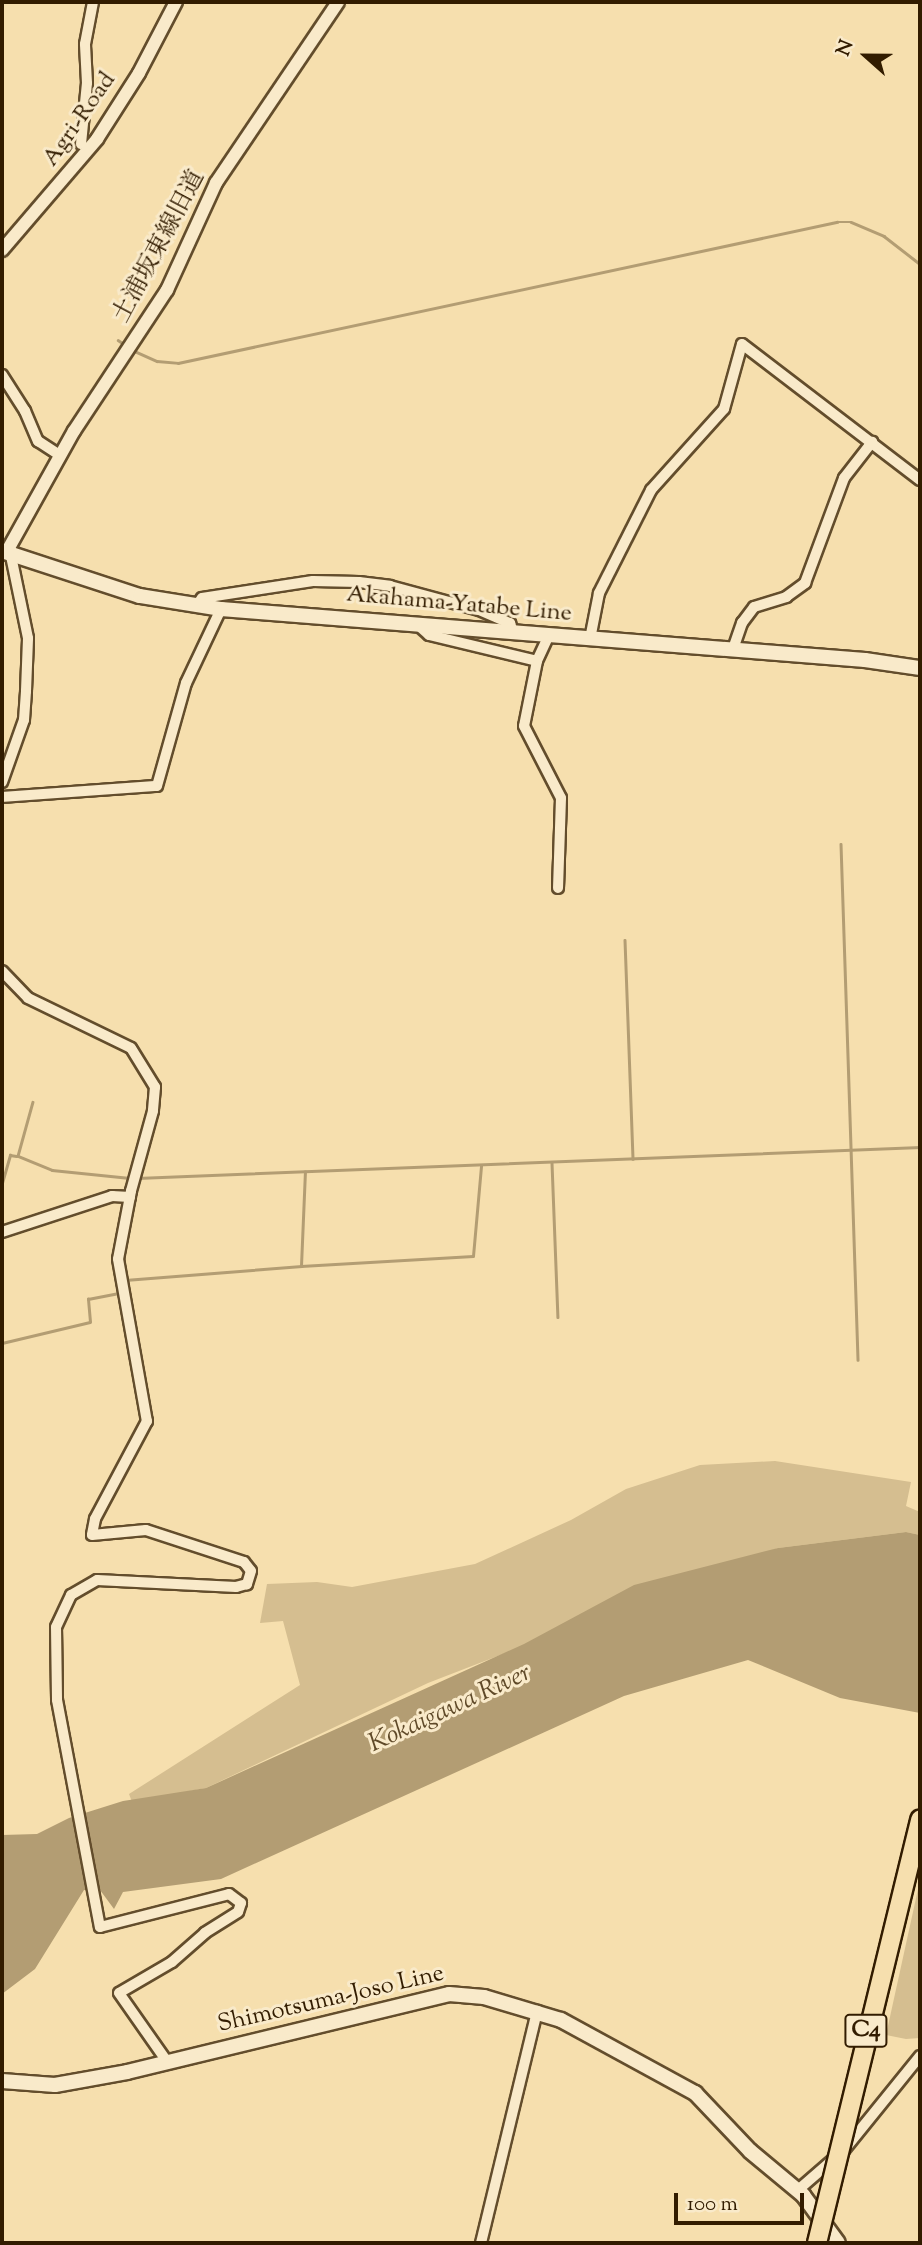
<!DOCTYPE html>
<html>
<head>
<meta charset="utf-8">
<style>
  body { margin:0 }
  #map { position:relative; width:922px; height:2245px; overflow:hidden; background:#f6dfae; font-family:"Sorts Mill Goudy","Noto Serif JP",serif }
  div>[style] { position:absolute }
  .green>* { inset:0; background:#d5be90 }
  .water>* { inset:0; background:#b39d73 }
  .stream>* { height:2.5px; margin:-1.25px; padding:0 1.25px; transform-origin:1.25px; border-radius:1.25px; background:#b39d73 }
  .roads { filter:drop-shadow(2px 0 #634d2c) drop-shadow(-2px 0 #634d2c) drop-shadow(0 2px #634d2c) drop-shadow(0 -2px #634d2c) }
  .minor>* { height:10px; margin:-5px; padding:0 5px; transform-origin:5px; border-radius:5px; background:#f9eaca }
  .tertiary>* { height:12px; margin:-6px; padding:0 6px; transform-origin:6px; border-radius:6px; background:#f9eaca }
  .secondary>* { height:14px; margin:-7px; padding:0 7px; transform-origin:7px; border-radius:7px; background:#f9eaca }
  .bridges { filter:drop-shadow(2px 0 #321c00) drop-shadow(-2px 0 #321c00) drop-shadow(0 2px #321c00) drop-shadow(0 -2px #321c00) }
  .motorway-bridge>* { height:18px; margin:-9px; padding:0 9px; transform-origin:9px; border-radius:9px; background:#f6dfae }
  span { translate:-50% -50%; white-space:nowrap; text-align:center; line-height:1.15; -webkit-text-stroke:6px #f9eaca; paint-order:stroke }
  .shield-label span { padding:2px 5px; background:#f9eaca; border:2px solid; border-radius:5px; -webkit-text-stroke-width:0 }
  .shield-label { font-size:23px; color:#321c00; font-weight:700 }
  .street-label { font-size:24px; color:#321c00 }
  .water-label { font-size:26px; color:#5f4928; font-style:italic }
  .frame { position:absolute; inset:0; border:4px solid #321c00; pointer-events:none }
  .north { position:absolute; left:831px; top:21px; width:70px; height:70px; -webkit-text-stroke:5px #f9eaca; paint-order:stroke; rotate:291deg; font-size:19px; font-weight:700; line-height:28px; text-align:center; color:#321c00 }
  .north::after { content:''; display:block; margin:auto; width:24px; height:32px; background:#321c00; clip-path:polygon(50% 0,100% 100%,50% 72%,0 100%) }
  .scale { position:absolute; left:674px; top:2193px; width:130px; height:32px; box-sizing:border-box; border:4px solid #321c00; border-top:0; padding-left:9px; font-size:21px; line-height:24px; white-space:nowrap; color:#321c00; -webkit-text-stroke:5px #f9eaca; paint-order:stroke }
</style>
</head>
<body>
<div id="map">
  <div class="green">
    <div style="clip-path:polygon(775px 1461px,911px 1482px,906px 1506px,920px 1512px,920px 1535px,906px 1532px,778px 1548px,428px 1683px,206px 1788px,132px 1802px,129px 1794px,300px 1685px,283px 1621px,260px 1623px,267px 1584px,317px 1582px,352px 1587px,475px 1564px,571px 1520px,626px 1489px,700px 1465px)"></div>
    <div style="clip-path:polygon(920px 1880px,920px 2038px,906px 2039px,886px 2035px)"></div>
  </div>
  <div class="water">
    <div style="clip-path:polygon(906px 1532px,920px 1535px,920px 1713px,840px 1698px,748px 1660px,624px 1696px,221px 1879px,123px 1892px,114px 1909px,100px 1890px,84px 1890px,35px 1969px,2px 1994px,2px 1835px,37px 1834px,69px 1818px,123px 1801px,206px 1788px,524px 1644px,634px 1585px,778px 1548px)"></div>
  </div>
  <div class="stream">
    <div style="left:118px;top:340px;width:11px;rotate:34deg"></div>
    <div style="left:132px;top:350px;width:27px;rotate:24deg"></div>
    <div style="left:157px;top:361px;width:21px;rotate:5deg"></div>
    <div style="left:178px;top:363px;width:674px;rotate:-12.08deg"></div>
    <div style="left:837px;top:222px;width:14px"></div>
    <div style="left:851px;top:222px;width:36px;rotate:23deg"></div>
    <div style="left:884px;top:236px;width:46px;rotate:37.9deg"></div>
    <div style="left:841px;top:844px;width:516px;rotate:88.11deg"></div>
    <div style="left:625px;top:940px;width:219px;rotate:87.9deg"></div>
    <div style="left:33px;top:1102px;width:56px;rotate:105.5deg"></div>
    <div style="left:18px;top:1156px;width:37px;rotate:22deg"></div>
    <div style="left:52px;top:1170px;width:78px;rotate:5.9deg"></div>
    <div style="left:552px;top:1163px;width:154px;rotate:87.8deg"></div>
    <div style="left:137px;top:1178px;width:784px;rotate:-2.27deg"></div>
    <div style="left:2px;top:1183px;width:29px;rotate:-74deg"></div>
    <div style="left:10px;top:1155px;width:6px;rotate:9deg"></div>
    <div style="left:301px;top:1266px;width:172px;rotate:-3.3deg"></div>
    <div style="left:473px;top:1256px;width:90px;rotate:-84.9deg"></div>
    <div style="left:125px;top:1280px;width:177px;rotate:-4.5deg"></div>
    <div style="left:301px;top:1266px;width:94px;rotate:-87.6deg"></div>
    <div style="left:2px;top:1343px;width:90px;rotate:-13.4deg"></div>
    <div style="left:90px;top:1322px;width:23px;rotate:-95deg"></div>
    <div style="left:88px;top:1299px;width:31px;rotate:-11deg"></div>
    <div style="left:118px;top:1293px;width:12px;rotate:-85deg"></div>
  </div>
  <div class="roads">
    <div class="minor">
      <div style="left:81px;top:144px;width:61px;rotate:-84.4deg"></div>
      <div style="left:87px;top:83px;width:39px;rotate:-93deg"></div>
      <div style="left:85px;top:44px;width:43px;rotate:-79.2deg"></div>
      <div style="left:2px;top:375px;width:43px;rotate:57.4deg"></div>
      <div style="left:25px;top:411px;width:33px;rotate:67deg"></div>
      <div style="left:38px;top:441px;width:27px;rotate:33deg"></div>
      <div style="left:196px;top:606px;width:10px;rotate:-53deg"></div>
      <div style="left:202px;top:598px;width:112px;rotate:-8.7deg"></div>
      <div style="left:313px;top:581px;width:46px;rotate:1.2deg"></div>
      <div style="left:359px;top:582px;width:31px;rotate:7deg"></div>
      <div style="left:390px;top:586px;width:92px;rotate:15.1deg"></div>
      <div style="left:479px;top:610px;width:34px;rotate:23deg"></div>
      <div style="left:510px;top:623px;width:9px;rotate:72deg"></div>
      <div style="left:418px;top:625px;width:15px;rotate:42deg"></div>
      <div style="left:429px;top:635px;width:111px;rotate:13.5deg"></div>
      <div style="left:549px;top:635px;width:29px;rotate:115deg"></div>
      <div style="left:537px;top:661px;width:66px;rotate:101.3deg"></div>
      <div style="left:524px;top:726px;width:81px;rotate:62.8deg"></div>
      <div style="left:561px;top:798px;width:90px;rotate:91.9deg"></div>
      <div style="left:590px;top:639px;width:47px;rotate:-78.9deg"></div>
      <div style="left:599px;top:593px;width:115px;rotate:-63.2deg"></div>
      <div style="left:651px;top:490px;width:109px;rotate:-48deg"></div>
      <div style="left:724px;top:409px;width:67px;rotate:-74.5deg"></div>
      <div style="left:742px;top:344px;width:224px;rotate:37.4deg"></div>
      <div style="left:733px;top:649px;width:28px;rotate:-71deg"></div>
      <div style="left:742px;top:623px;width:20px;rotate:-53deg"></div>
      <div style="left:754px;top:607px;width:34px;rotate:-17deg"></div>
      <div style="left:786px;top:597px;width:24px;rotate:-36deg"></div>
      <div style="left:805px;top:583px;width:112px;rotate:-69.6deg"></div>
      <div style="left:844px;top:478px;width:46px;rotate:-52.1deg"></div>
      <div style="left:2px;top:782px;width:66px;rotate:-70.5deg"></div>
      <div style="left:24px;top:720px;width:29px;rotate:-86deg"></div>
      <div style="left:26px;top:691px;width:53px;rotate:-87.8deg"></div>
      <div style="left:28px;top:638px;width:84px;rotate:-101.7deg"></div>
      <div style="left:2px;top:797px;width:155px;rotate:-4.1deg"></div>
      <div style="left:157px;top:786px;width:107px;rotate:-74.3deg"></div>
      <div style="left:186px;top:683px;width:82px;rotate:-64.7deg"></div>
      <div style="left:2px;top:971px;width:37px;rotate:46deg"></div>
      <div style="left:28px;top:998px;width:114px;rotate:25.9deg"></div>
      <div style="left:131px;top:1048px;width:46px;rotate:58.4deg"></div>
      <div style="left:155px;top:1087px;width:24px;rotate:95deg"></div>
      <div style="left:153px;top:1111px;width:83px;rotate:105.4deg"></div>
      <div style="left:131px;top:1191px;width:69px;rotate:100.8deg"></div>
      <div style="left:118px;top:1259px;width:165px;rotate:79.9deg"></div>
      <div style="left:147px;top:1421px;width:111px;rotate:118deg"></div>
      <div style="left:95px;top:1519px;width:16px;rotate:101deg"></div>
      <div style="left:92px;top:1535px;width:54px;rotate:-5.3deg"></div>
      <div style="left:146px;top:1530px;width:103px;rotate:18.1deg"></div>
      <div style="left:244px;top:1562px;width:11px;rotate:52deg"></div>
      <div style="left:251px;top:1571px;width:14px;rotate:107deg"></div>
      <div style="left:247px;top:1584px;width:11px;rotate:165deg"></div>
      <div style="left:236px;top:1587px;width:139px;rotate:-177.1deg"></div>
      <div style="left:97px;top:1580px;width:30px;rotate:150deg"></div>
      <div style="left:71px;top:1595px;width:35px;rotate:115deg"></div>
      <div style="left:56px;top:1627px;width:73px;rotate:89.2deg"></div>
      <div style="left:57px;top:1700px;width:231px;rotate:79.3deg"></div>
      <div style="left:100px;top:1927px;width:133px;rotate:-14.3deg"></div>
      <div style="left:229px;top:1894px;width:15px;rotate:37deg"></div>
      <div style="left:241px;top:1903px;width:9px;rotate:108deg"></div>
      <div style="left:238px;top:1912px;width:39px;rotate:148deg"></div>
      <div style="left:205px;top:1933px;width:44px;rotate:138.7deg"></div>
      <div style="left:172px;top:1962px;width:61px;rotate:149.7deg"></div>
      <div style="left:119px;top:1993px;width:82px;rotate:55deg"></div>
      <div style="left:2px;top:1232px;width:116px;rotate:-18.1deg"></div>
      <div style="left:112px;top:1196px;width:18px;rotate:3deg"></div>
      <div style="left:798px;top:2190px;width:61px;rotate:-41deg"></div>
      <div style="left:844px;top:2150px;width:121px;rotate:-51deg"></div>
      <div style="left:481px;top:2243px;width:239px;rotate:-76.4deg"></div>
    </div>
    <div class="tertiary">
      <div style="left:2px;top:250px;width:146px;rotate:-49.4deg"></div>
      <div style="left:97px;top:139px;width:78px;rotate:-57.5deg"></div>
      <div style="left:139px;top:73px;width:80px;rotate:-62.5deg"></div>
      <div style="left:6px;top:553px;width:140px;rotate:-60.9deg"></div>
      <div style="left:74px;top:431px;width:169px;rotate:-56.6deg"></div>
      <div style="left:167px;top:290px;width:118px;rotate:-65.4deg"></div>
      <div style="left:216px;top:183px;width:218px;rotate:-56deg"></div>
    </div>
    <div class="secondary">
      <div style="left:2px;top:551px;width:145px;rotate:18.1deg"></div>
      <div style="left:140px;top:596px;width:82px;rotate:9.1deg"></div>
      <div style="left:221px;top:609px;width:646px;rotate:4.53deg"></div>
      <div style="left:865px;top:660px;width:56px;rotate:8.3deg"></div>
      <div style="left:2px;top:2081px;width:53px;rotate:4.3deg"></div>
      <div style="left:55px;top:2085px;width:73px;rotate:-10.2deg"></div>
      <div style="left:127px;top:2072px;width:331px;rotate:-13.6deg"></div>
      <div style="left:449px;top:1994px;width:35px;rotate:5deg"></div>
      <div style="left:484px;top:1997px;width:80px;rotate:16.6deg"></div>
      <div style="left:561px;top:2020px;width:153px;rotate:28.6deg"></div>
      <div style="left:695px;top:2093px;width:80px;rotate:46.5deg"></div>
      <div style="left:750px;top:2151px;width:69px;rotate:39.7deg"></div>
      <div style="left:803px;top:2195px;width:59px;rotate:53.9deg"></div>
    </div>
  </div>
  <div class="bridges">
    <div class="motorway-bridge">
      <div style="left:817px;top:2243px;width:436px;rotate:-76.3deg"></div>
    </div>
  </div>
  <div class="shield-label">
    <span style="left:866px;top:2031px">C4</span>
  </div>
  <div class="street-label">
    <span style="left:80px;top:120px;rotate:-55deg">Agri-Road</span>
    <span style="left:160px;top:247px;rotate:-62deg">土浦坂東線旧道</span>
    <span style="left:459px;top:605px;rotate:5deg">Akahama-Yatabe Line</span>
    <span style="left:331px;top:2000px;rotate:-13deg">Shimotsuma-Joso Line</span>
  </div>
  <div class="water-label">
    <span style="left:450px;top:1709px;rotate:-25deg">Kokaigawa River</span>
  </div>
  <div class="frame"></div>
  <div class="north">N</div>
  <div class="scale">100 m</div>
</div>
</body>
</html>
